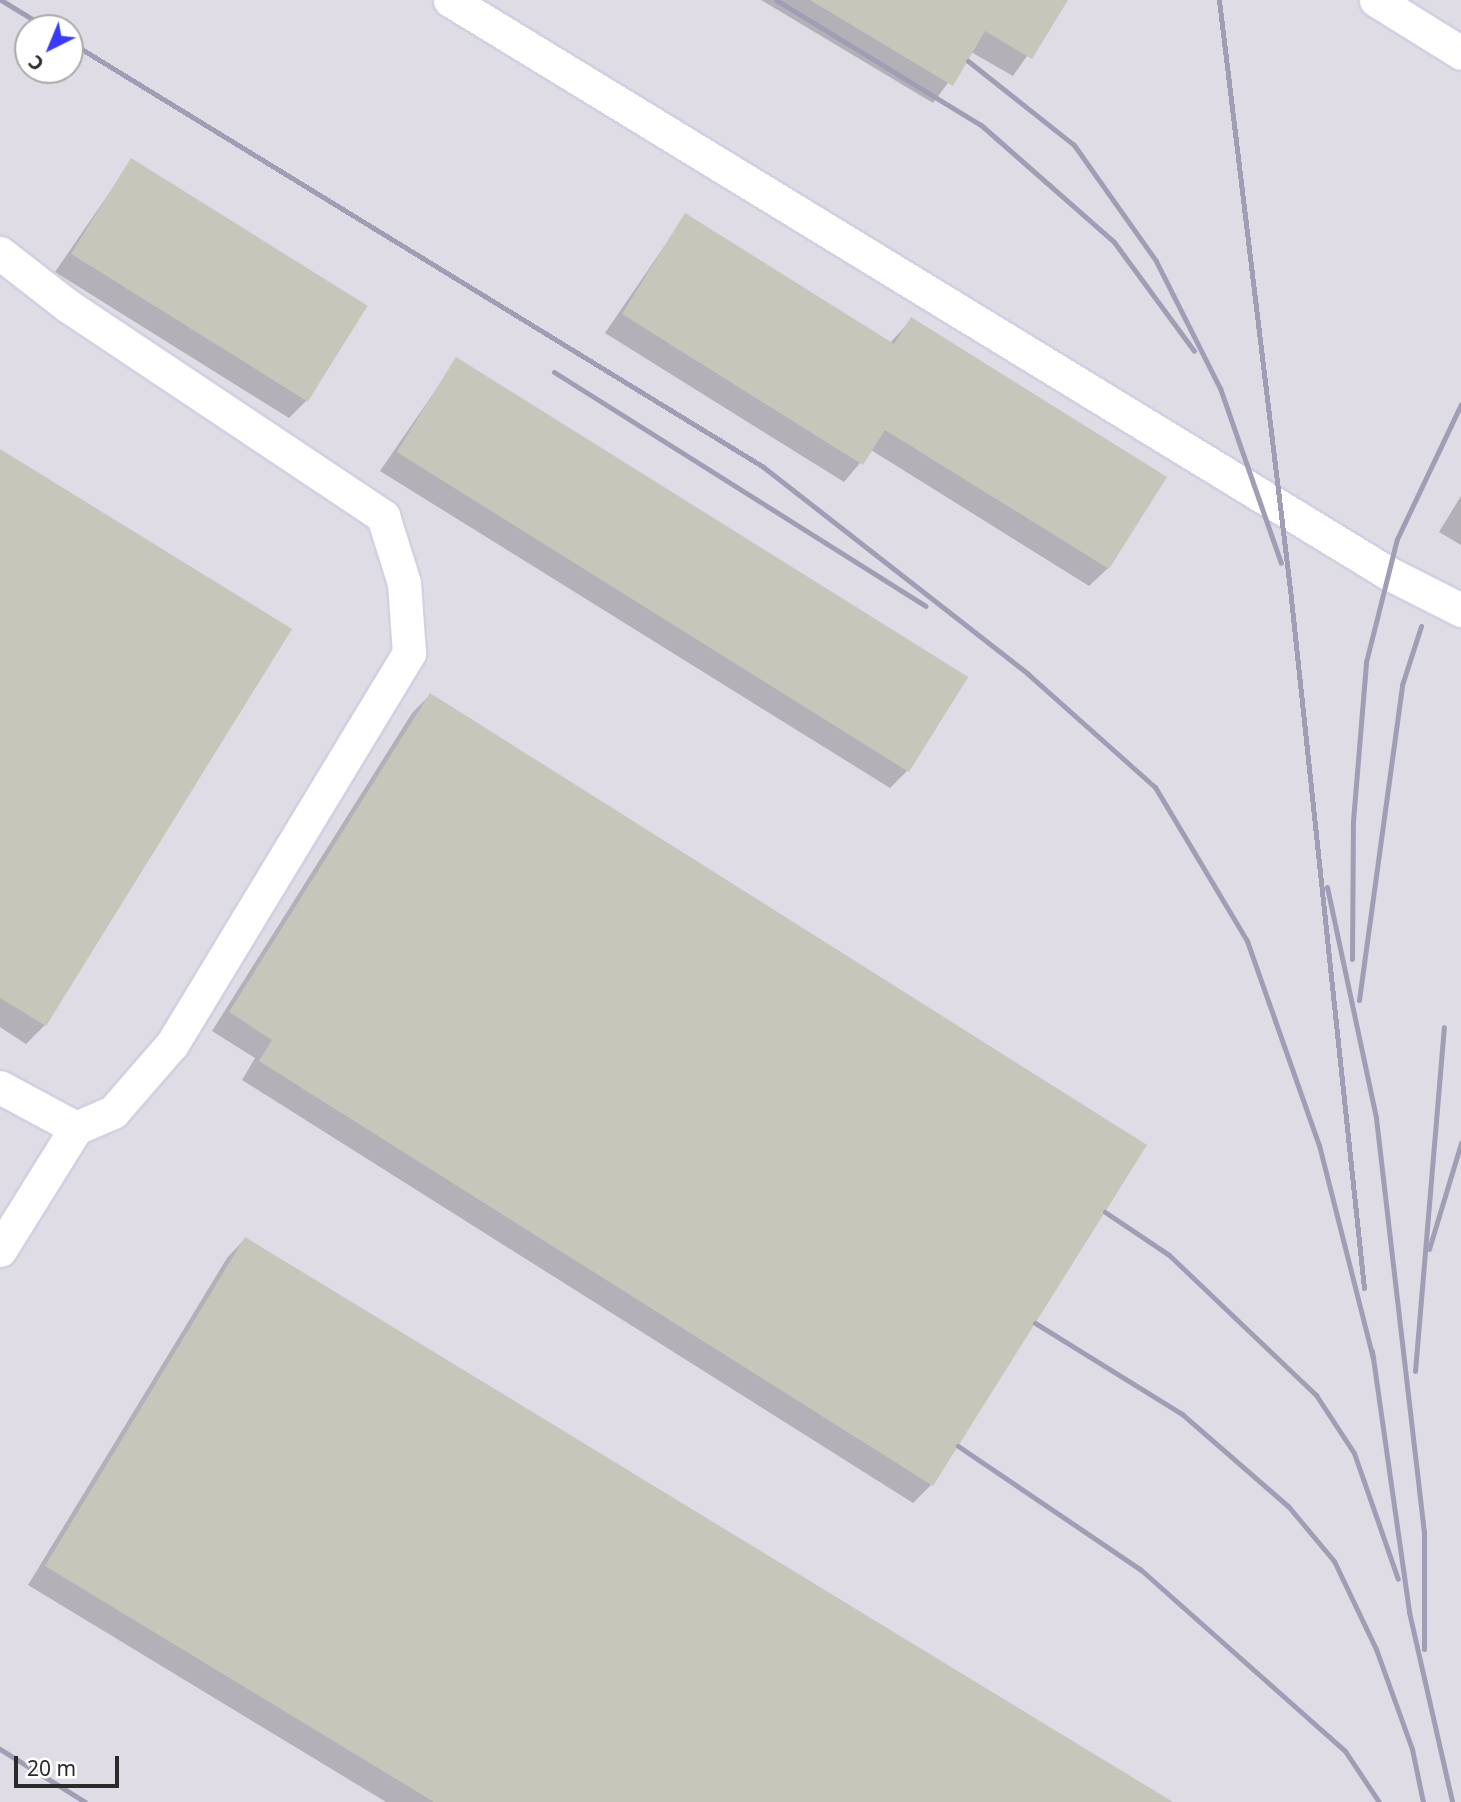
<!DOCTYPE html>
<html>
<head>
<meta charset="utf-8">
<style>
  body { margin:0 }
  #map { position:relative; width:1461px; height:1802px; overflow:hidden; background:#ece8dc; font-family:"Noto Sans",sans-serif }
  div>[style] { position:absolute }
  .industrial>* { inset:0; background:#e0dce5 }
  .shadow>* { inset:0; background:#0003 }
  .building>* { inset:0; background:#c7c6ba; transform-origin:0 0 }
  .roads { filter:drop-shadow(2px 0 #d1d1e3) drop-shadow(-2px 0 #d1d1e3) drop-shadow(0 2px #d1d1e3) drop-shadow(0 -2px #d1d1e3) }
  .minor>* { height:33px; margin:-16.5px; padding:0 16.5px; transform-origin:16.5px; border-radius:16.5px; background:#fff }
  .rail>* { height:5px; margin:-2.5px; padding:0 2.5px; transform-origin:2.5px; border-radius:2.5px; background:#9f9eb5 }
  span { translate:-50% -50%; white-space:nowrap; text-align:center; line-height:1.15; -webkit-text-stroke:7px #fff; paint-order:stroke }
  .north { position:absolute; left:14px; top:14px; width:70px; height:70px; box-sizing:border-box; background:#fff; border:2px solid #aaa; border-radius:50%; rotate:223deg; font-size:19px; font-weight:700; line-height:28px; text-align:center; color:#2a2a2a }
  .north::after { content:''; display:block; margin:auto; width:24px; height:32px; background:#383afd; clip-path:polygon(50% 0,100% 100%,50% 72%,0 100%) }
  .scale { position:absolute; left:14px; top:1756px; width:105px; height:32px; box-sizing:border-box; border:4px solid #2a2a2a; border-top:0; padding-left:9px; font-size:21px; line-height:24px; white-space:nowrap; color:#2a2a2a; -webkit-text-stroke:5px #fff; paint-order:stroke }
</style>
</head>
<body>
<div id="map">
  <div class="industrial">
    <div style="clip-path:polygon(evenodd,0 0,1461px 0,1461px 1802px,0 1802px,0 0,28px 28px,70px 28px,70px 70px,28px 70px,28px 28px)"></div>
  </div>
  <div class="shadow">
    <div style="clip-path:polygon(761px 0,1066px 0,1013px 76px,971px 52px,933px 103px)"></div>
    <div style="clip-path:polygon(132px 160px,307px 400px,289px 418px,55px 272px)"></div>
    <div style="clip-path:polygon(685px 216px,890px 343px,911px 320px,1108px 568px,1089px 586px,871px 450px,844px 482px,605px 333px)"></div>
    <div style="clip-path:polygon(457px 359px,908px 770px,890px 788px,380px 471px)"></div>
    <div style="clip-path:polygon(0 451px,289px 630px,45px 1025px,26px 1044px,0 1027px)"></div>
    <div style="clip-path:polygon(1461px 496px,1461px 545px,1439px 532px)"></div>
    <div style="clip-path:polygon(430px 695px,931px 1485px,913px 1503px,242px 1080px,255px 1058px,212px 1031px,412px 713px)"></div>
    <div style="clip-path:polygon(245px 1239px,1170px 1802px,386px 1802px,28px 1585px,227px 1258px)"></div>
  </div>
  <div class="building">
    <div style="clip-path:polygon(810px 0,1068px 0,1032px 59px,985px 31px,953px 86px)"></div>
    <div style="left:131px;top:158px;width:279px;height:113px;rotate:32deg"></div>
    <div style="clip-path:polygon(685px 213px,894px 344px,911px 317px,1167px 477px,1109px 569px,885px 430px,863px 465px,622px 314px)"></div>
    <div style="left:456px;top:357px;width:604px;height:112px;rotate:32deg"></div>
    <div style="clip-path:polygon(0 449px,292px 629px,46px 1026px,0 998px)"></div>
    <div style="clip-path:polygon(430px 693px,1147px 1145px,933px 1486px,259px 1061px,272px 1040px,229px 1012px)"></div>
    <div style="clip-path:polygon(245px 1237px,1173px 1802px,434px 1802px,45px 1566px)"></div>
  </div>
  <div class="roads">
    <div class="minor">
      <div style="left:450px;top:0;width:1099px;rotate:31.42deg"></div>
      <div style="left:1388px;top:573px;width:82px;rotate:26.9deg"></div>
      <div style="left:1376px;top:0;width:100px;rotate:31.9deg"></div>
      <div style="left:0;top:253px;width:86px;rotate:37.9deg"></div>
      <div style="left:68px;top:306px;width:379px;rotate:33.7deg"></div>
      <div style="left:383px;top:516px;width:70px;rotate:72.6deg"></div>
      <div style="left:404px;top:583px;width:70px;rotate:85.9deg"></div>
      <div style="left:409px;top:653px;width:457px;rotate:121.2deg"></div>
      <div style="left:172px;top:1044px;width:90px;rotate:130.9deg"></div>
      <div style="left:113px;top:1112px;width:40px;rotate:156.6deg"></div>
      <div style="left:76px;top:1128px;width:86px;rotate:-151.7deg"></div>
      <div style="left:0;top:1250px;width:144px;rotate:-58.1deg"></div>
    </div>
  </div>
  <div class="rail">
    <div style="left:1px;top:0;width:54px;rotate:31.3deg"></div>
    <div style="left:776px;top:0;width:240px;rotate:31.4deg"></div>
    <div style="left:981px;top:125px;width:177px;rotate:41.3deg"></div>
    <div style="left:1114px;top:242px;width:135px;rotate:53.7deg"></div>
    <div style="left:1219px;top:0;width:593px;rotate:83.13deg"></div>
    <div style="left:1290px;top:589px;width:703px;rotate:83.96deg"></div>
    <div style="left:70px;top:42px;width:812px;rotate:31.5deg"></div>
    <div style="left:762px;top:466px;width:338px;rotate:38deg"></div>
    <div style="left:1028px;top:674px;width:170px;rotate:41.7deg"></div>
    <div style="left:1155px;top:787px;width:179px;rotate:59.1deg"></div>
    <div style="left:1247px;top:941px;width:216px;rotate:70.6deg"></div>
    <div style="left:1319px;top:1145px;width:221px;rotate:75.8deg"></div>
    <div style="left:968px;top:61px;width:135px;rotate:38.4deg"></div>
    <div style="left:1074px;top:145px;width:142px;rotate:54.7deg"></div>
    <div style="left:1156px;top:261px;width:142px;rotate:63.3deg"></div>
    <div style="left:1220px;top:388px;width:185px;rotate:70.8deg"></div>
    <div style="left:554px;top:372px;width:439px;rotate:32.2deg"></div>
    <div style="left:1327px;top:887px;width:236px;rotate:78deg"></div>
    <div style="left:1376px;top:1118px;width:416px;rotate:83.4deg"></div>
    <div style="left:1424px;top:1531px;width:118px;rotate:90deg"></div>
    <div style="left:1352px;top:959px;width:138px;rotate:-89.6deg"></div>
    <div style="left:1353px;top:821px;width:160px;rotate:-85.3deg"></div>
    <div style="left:1366px;top:662px;width:127px;rotate:-75.9deg"></div>
    <div style="left:1397px;top:539px;width:149px;rotate:-64.6deg"></div>
    <div style="left:1359px;top:1000px;width:318px;rotate:-82.2deg"></div>
    <div style="left:1402px;top:685px;width:62px;rotate:-72.1deg"></div>
    <div style="left:1105px;top:1212px;width:77px;rotate:33.9deg"></div>
    <div style="left:1169px;top:1255px;width:203px;rotate:43.6deg"></div>
    <div style="left:1316px;top:1395px;width:69px;rotate:56.8deg"></div>
    <div style="left:1354px;top:1453px;width:133px;rotate:70.8deg"></div>
    <div style="left:1429px;top:1249px;width:111px;rotate:-73.2deg"></div>
    <div style="left:1035px;top:1323px;width:173px;rotate:31.8deg"></div>
    <div style="left:1182px;top:1414px;width:140px;rotate:41deg"></div>
    <div style="left:1288px;top:1506px;width:72px;rotate:50.1deg"></div>
    <div style="left:1334px;top:1561px;width:98px;rotate:64.5deg"></div>
    <div style="left:1376px;top:1649px;width:106px;rotate:70.2deg"></div>
    <div style="left:1412px;top:1749px;width:54px;rotate:78.3deg"></div>
    <div style="left:1372px;top:1351px;width:264px;rotate:81.9deg"></div>
    <div style="left:1409px;top:1612px;width:195px;rotate:77.2deg"></div>
    <div style="left:1415px;top:1371px;width:345px;rotate:-85.2deg"></div>
    <div style="left:958px;top:1446px;width:220px;rotate:34.1deg"></div>
    <div style="left:1140px;top:1569px;width:274px;rotate:41.6deg"></div>
    <div style="left:1345px;top:1751px;width:61px;rotate:56.3deg"></div>
    <div style="left:0;top:1749px;width:100px;rotate:31.9deg"></div>
  </div>
  <div class="north">С</div>
  <div class="scale">20 m</div>
</div>
</body>
</html>
